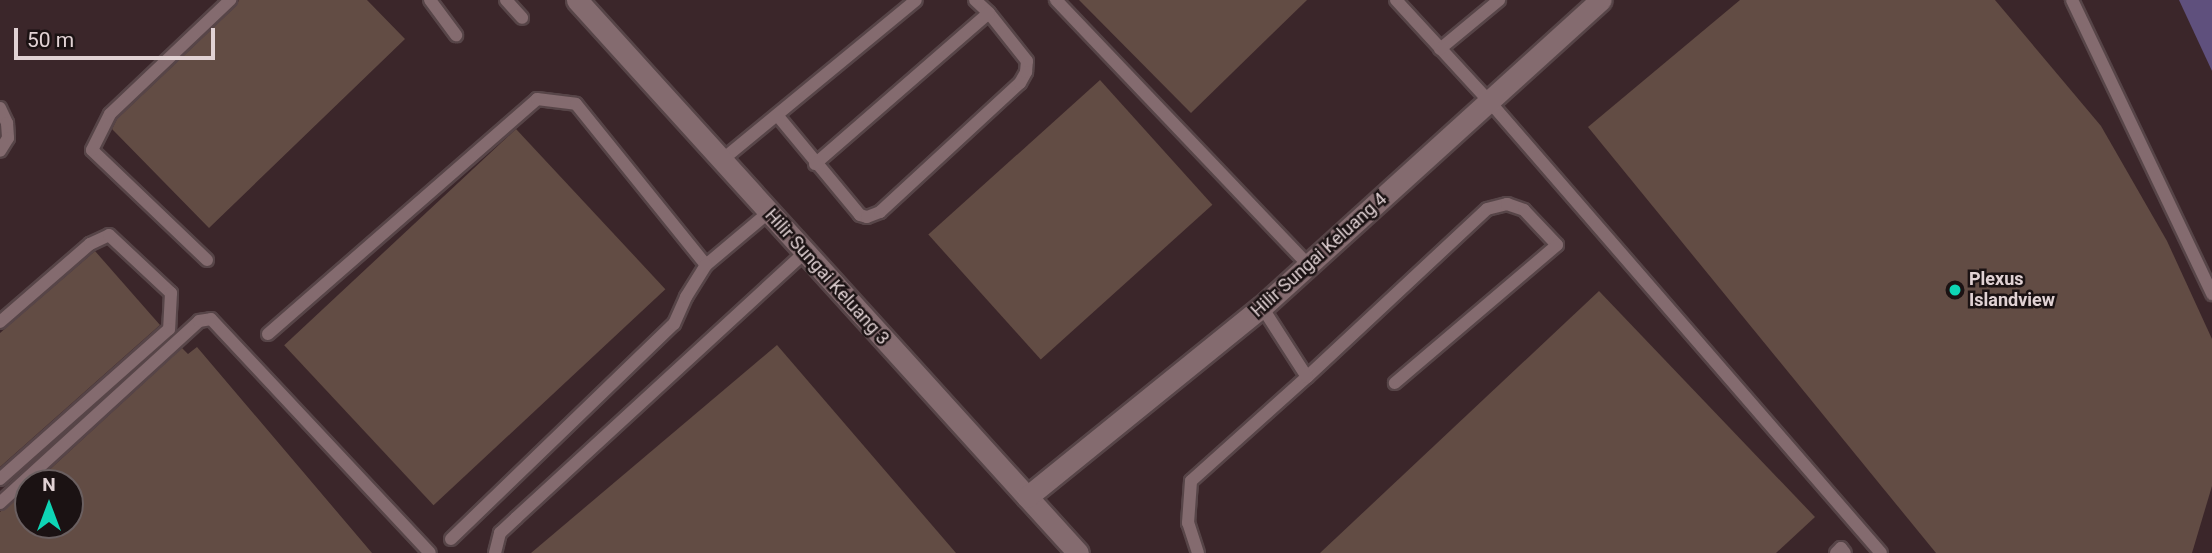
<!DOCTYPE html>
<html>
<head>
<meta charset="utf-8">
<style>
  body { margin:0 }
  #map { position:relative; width:2212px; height:553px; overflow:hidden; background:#3b262a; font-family:Roboto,sans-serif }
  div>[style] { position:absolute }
  .water>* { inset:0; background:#5f507d }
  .building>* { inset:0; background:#624c44; transform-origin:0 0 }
  .roads { filter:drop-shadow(2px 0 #574548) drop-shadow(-2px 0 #574548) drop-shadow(0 2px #574548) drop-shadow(0 -2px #574548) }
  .service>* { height:12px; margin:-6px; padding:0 6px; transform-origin:6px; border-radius:6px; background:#846b6f }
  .minor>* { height:21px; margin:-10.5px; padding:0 10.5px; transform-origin:10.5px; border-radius:10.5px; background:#846b6f }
  .dots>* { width:19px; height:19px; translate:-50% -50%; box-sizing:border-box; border:4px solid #1b1213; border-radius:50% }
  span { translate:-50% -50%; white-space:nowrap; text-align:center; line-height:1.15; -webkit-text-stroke:5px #1b1213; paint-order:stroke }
  .street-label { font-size:18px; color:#e1d2d4 }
  .poi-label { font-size:18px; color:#e1d2d4; font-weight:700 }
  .left { translate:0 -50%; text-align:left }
  .north { position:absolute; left:14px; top:469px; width:70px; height:70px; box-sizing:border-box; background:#1b1213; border:2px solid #6a5f60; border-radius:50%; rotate:0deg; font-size:19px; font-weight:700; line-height:28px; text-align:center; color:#e1d2d4 }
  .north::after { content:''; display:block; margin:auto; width:24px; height:32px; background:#0ed5b5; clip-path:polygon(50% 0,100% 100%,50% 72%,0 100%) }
  .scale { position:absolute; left:14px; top:28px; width:201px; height:32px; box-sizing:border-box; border:4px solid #e1d2d4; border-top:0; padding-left:9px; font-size:21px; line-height:24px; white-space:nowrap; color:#e1d2d4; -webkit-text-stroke:5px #1b1213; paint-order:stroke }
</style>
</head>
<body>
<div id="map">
  <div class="water">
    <div style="clip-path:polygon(2179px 0,2212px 0,2212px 71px)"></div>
  </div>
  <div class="building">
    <div style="clip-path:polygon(239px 0,367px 0,405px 39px,209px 228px,112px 129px,117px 119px,236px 6px)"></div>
    <div style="clip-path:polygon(1079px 0,1307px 0,1191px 113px)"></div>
    <div style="clip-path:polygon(1740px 0,1995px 0,2101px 126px,2167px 241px,2212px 339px,2212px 486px,2192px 553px,1936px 553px,1588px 127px)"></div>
    <div style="left:1100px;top:80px;width:168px;height:231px;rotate:48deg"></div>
    <div style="left:516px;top:129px;width:219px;height:317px;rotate:47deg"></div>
    <div style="clip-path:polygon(95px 251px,160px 325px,0 467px,0 333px)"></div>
    <div style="clip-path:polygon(1599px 291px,1815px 517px,1776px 553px,1320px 553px)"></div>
    <div style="clip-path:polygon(777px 345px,956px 553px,531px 553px)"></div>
    <div style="clip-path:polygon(197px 347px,372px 553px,0 553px,0 512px,28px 489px,28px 525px,70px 525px,70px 483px,35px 483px,182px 348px,188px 354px)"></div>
  </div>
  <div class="roads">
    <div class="service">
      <div style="left:430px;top:0;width:44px;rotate:53.4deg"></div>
      <div style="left:506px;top:0;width:24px;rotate:48deg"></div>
      <div style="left:1056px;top:0;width:366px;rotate:46.4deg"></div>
      <div style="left:1396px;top:0;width:137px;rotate:47.4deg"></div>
      <div style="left:1489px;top:101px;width:598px;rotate:49.07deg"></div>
      <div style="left:2072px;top:0;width:326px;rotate:64.5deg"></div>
      <div style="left:1440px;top:49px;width:77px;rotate:-39.7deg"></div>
      <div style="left:0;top:108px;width:17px;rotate:65deg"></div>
      <div style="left:7px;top:123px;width:15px;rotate:86deg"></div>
      <div style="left:8px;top:138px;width:15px;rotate:122deg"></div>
      <div style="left:777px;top:115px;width:130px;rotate:50.3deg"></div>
      <div style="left:860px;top:215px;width:7px;rotate:16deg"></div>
      <div style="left:867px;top:217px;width:14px;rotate:-21deg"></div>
      <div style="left:880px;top:212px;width:190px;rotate:-42.7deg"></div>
      <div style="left:1020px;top:83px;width:13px;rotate:-61deg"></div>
      <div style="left:1026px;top:72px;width:11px;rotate:-85deg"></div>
      <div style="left:1027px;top:61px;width:61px;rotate:-128.4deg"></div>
      <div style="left:989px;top:13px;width:19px;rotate:-137deg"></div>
      <div style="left:722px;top:160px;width:251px;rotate:-39.5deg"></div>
      <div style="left:815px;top:164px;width:230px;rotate:-41deg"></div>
      <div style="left:207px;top:260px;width:159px;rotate:-136.3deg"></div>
      <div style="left:92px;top:150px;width:40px;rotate:-63.4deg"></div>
      <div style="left:110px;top:114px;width:166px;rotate:-43.5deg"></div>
      <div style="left:0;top:322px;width:119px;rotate:-40.9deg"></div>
      <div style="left:90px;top:244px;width:21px;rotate:-25deg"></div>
      <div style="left:109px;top:235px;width:85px;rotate:43.1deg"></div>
      <div style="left:171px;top:293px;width:36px;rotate:93deg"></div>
      <div style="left:169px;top:329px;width:226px;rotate:138.4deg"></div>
      <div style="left:268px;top:334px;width:357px;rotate:-41.1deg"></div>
      <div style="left:537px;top:99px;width:39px;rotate:7deg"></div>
      <div style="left:576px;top:104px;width:207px;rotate:51.1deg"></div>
      <div style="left:706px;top:265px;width:82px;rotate:-40.1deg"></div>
      <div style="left:1307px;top:377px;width:246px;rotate:-43deg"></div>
      <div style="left:1487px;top:209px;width:21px;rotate:-14deg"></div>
      <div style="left:1507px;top:204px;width:18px;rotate:19deg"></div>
      <div style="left:1524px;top:210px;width:48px;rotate:46.7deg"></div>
      <div style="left:1557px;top:245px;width:213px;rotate:139.6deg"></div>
      <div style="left:0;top:503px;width:270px;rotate:-42.4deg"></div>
      <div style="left:199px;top:321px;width:12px;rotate:-9deg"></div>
      <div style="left:211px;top:319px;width:320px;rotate:46.9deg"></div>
      <div style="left:451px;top:539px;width:310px;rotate:-44deg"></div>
      <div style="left:674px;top:324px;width:30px;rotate:-66deg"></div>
      <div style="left:686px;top:297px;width:38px;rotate:-58deg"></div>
      <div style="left:495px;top:553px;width:21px;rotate:-76deg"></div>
      <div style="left:500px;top:533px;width:22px;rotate:-43deg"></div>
      <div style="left:516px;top:518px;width:393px;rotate:-42.6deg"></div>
      <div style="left:1198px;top:553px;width:32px;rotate:-108deg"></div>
      <div style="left:1188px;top:523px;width:42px;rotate:-85.9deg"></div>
      <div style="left:1191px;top:481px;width:156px;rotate:-41.9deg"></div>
      <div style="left:1307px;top:377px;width:83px;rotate:-122.7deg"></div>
      <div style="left:1836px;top:553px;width:7px;rotate:-45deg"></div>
      <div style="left:1841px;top:548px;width:6px;rotate:51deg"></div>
    </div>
    <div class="minor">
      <div style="left:577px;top:0;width:746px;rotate:47.82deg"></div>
      <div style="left:1027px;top:497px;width:302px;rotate:-39deg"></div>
      <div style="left:1262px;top:307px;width:457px;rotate:-42.2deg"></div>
    </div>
  </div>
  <div class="dots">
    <div style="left:1955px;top:290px;background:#0ed5b5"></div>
  </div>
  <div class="street-label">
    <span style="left:1319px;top:255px;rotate:-42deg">Hilir Sungai Keluang 4</span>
    <span style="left:827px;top:277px;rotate:48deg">Hilir Sungai Keluang 3</span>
  </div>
  <div class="poi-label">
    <span class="left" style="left:1969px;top:290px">Plexus<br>Islandview</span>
  </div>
  <div class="north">N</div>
  <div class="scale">50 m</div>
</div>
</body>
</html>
